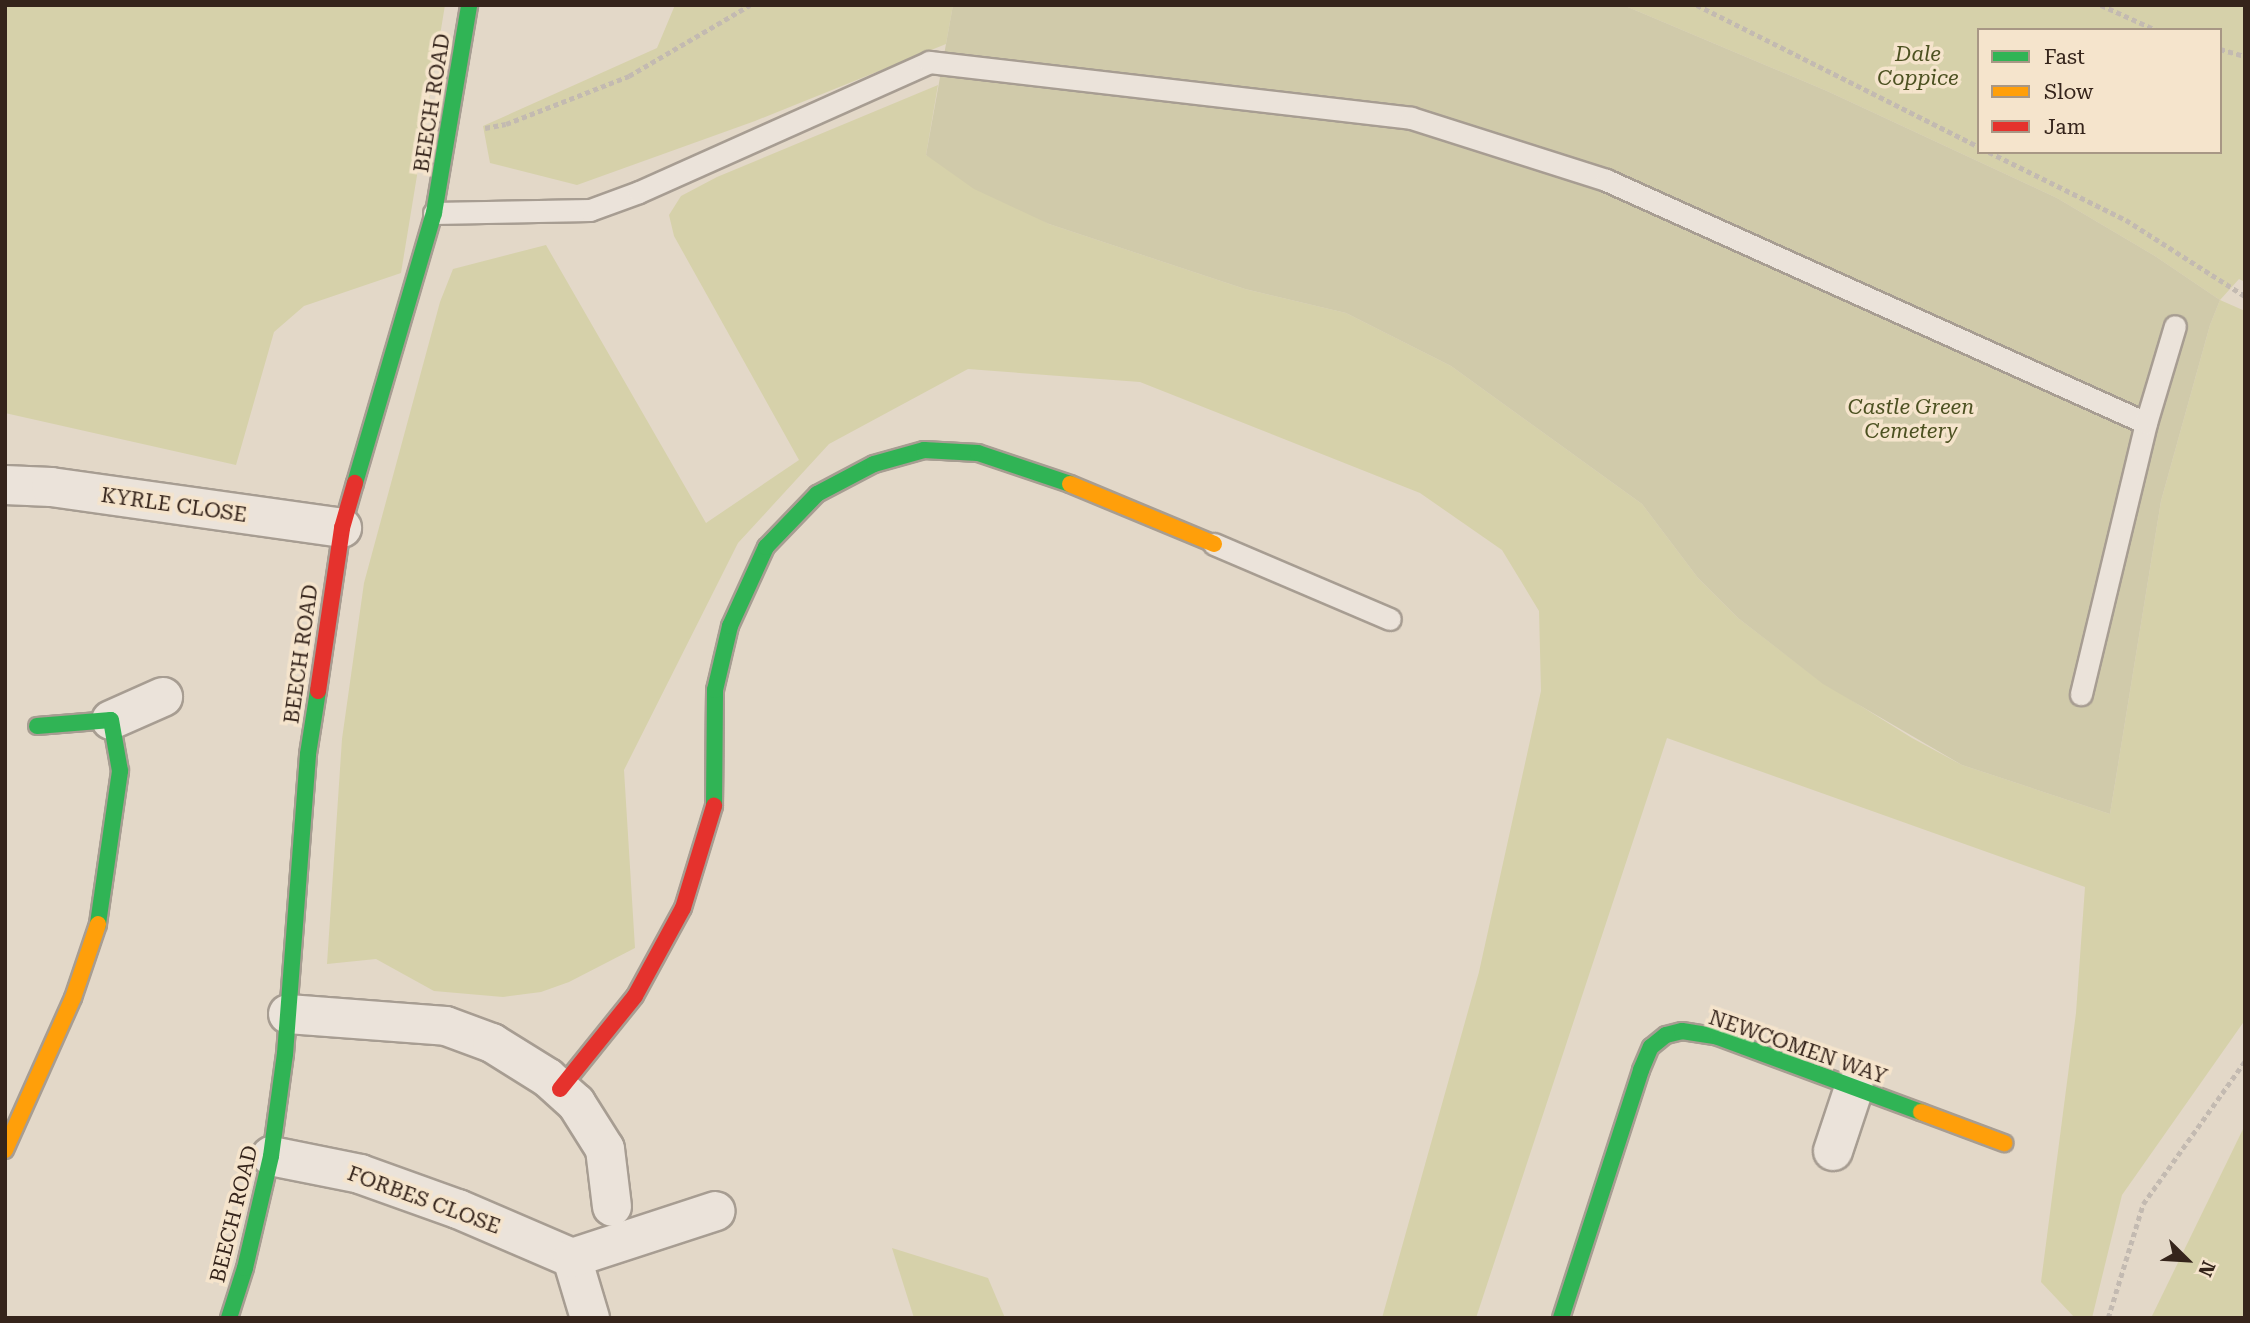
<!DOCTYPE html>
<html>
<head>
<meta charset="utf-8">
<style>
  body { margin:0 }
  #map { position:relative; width:2250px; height:1323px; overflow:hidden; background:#e3d8c8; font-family:"Roboto Serif",serif }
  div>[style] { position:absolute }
  .green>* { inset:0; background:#d6d1aa }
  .cemetery>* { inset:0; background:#d0caaa }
  .path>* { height:4.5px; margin-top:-2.25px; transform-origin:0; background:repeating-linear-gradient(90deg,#c3bab1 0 5px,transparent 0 8.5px) }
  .roads { filter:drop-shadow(2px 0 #a79d92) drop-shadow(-2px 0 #a79d92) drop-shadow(0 2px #a79d92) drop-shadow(0 -2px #a79d92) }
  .lane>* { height:21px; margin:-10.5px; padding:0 10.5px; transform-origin:10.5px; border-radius:10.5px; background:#ebe3da }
  .street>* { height:38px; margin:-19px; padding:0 19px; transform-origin:19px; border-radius:19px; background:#ebe3da }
  .fast>* { height:16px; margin:-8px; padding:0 8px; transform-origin:8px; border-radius:8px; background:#30b455 }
  .slow>* { height:16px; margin:-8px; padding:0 8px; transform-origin:8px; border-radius:8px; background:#ff9f0a }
  .jam>* { height:16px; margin:-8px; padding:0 8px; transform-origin:8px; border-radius:8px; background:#e5322d }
  span { translate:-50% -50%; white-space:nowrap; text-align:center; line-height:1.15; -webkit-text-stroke:7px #f5e4cc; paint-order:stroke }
  .park-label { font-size:21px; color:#4c5121; font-style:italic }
  .street-label { font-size:21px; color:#35241b }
  .frame { position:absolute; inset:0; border:7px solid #35241b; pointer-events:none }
  .legend { position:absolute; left:1977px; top:28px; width:245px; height:126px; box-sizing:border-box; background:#f5e4cc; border:2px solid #a89785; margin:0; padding:9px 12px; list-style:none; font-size:21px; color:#35241b }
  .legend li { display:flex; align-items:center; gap:14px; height:35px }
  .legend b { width:35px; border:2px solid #a89785 }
  .north { position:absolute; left:2152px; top:1225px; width:70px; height:70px; -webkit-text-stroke:5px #f5e4cc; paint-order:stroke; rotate:114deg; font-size:19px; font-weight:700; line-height:28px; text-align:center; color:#35241b }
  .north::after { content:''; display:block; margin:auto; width:24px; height:32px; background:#35241b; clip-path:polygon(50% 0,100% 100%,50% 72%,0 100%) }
</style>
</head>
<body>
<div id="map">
  <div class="green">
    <div style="clip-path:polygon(5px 5px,445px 5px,401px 273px,304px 306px,274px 332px,236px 465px,5px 413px)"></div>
    <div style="clip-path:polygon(675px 5px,953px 5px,946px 44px,755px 121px,577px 185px,490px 163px,483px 126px,657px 48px)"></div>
    <div style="clip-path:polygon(evenodd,1623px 5px,2245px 5px,2245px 282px,2239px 279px,2220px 300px,2245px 311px,2245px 1020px,2122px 1195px,2092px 1318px,2075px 1318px,2041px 1282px,2076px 1013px,2085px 887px,1667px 738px,1476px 1318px,1382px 1318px,1479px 972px,1541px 691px,1539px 611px,1502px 550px,1420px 493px,1140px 382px,968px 369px,829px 444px,738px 543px,624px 770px,635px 948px,569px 982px,541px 992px,503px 997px,434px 991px,376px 959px,327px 964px,342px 739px,364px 583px,440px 302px,453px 269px,546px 245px,706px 523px,799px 460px,674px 236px,669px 215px,681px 196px,717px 177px,938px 85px,926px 155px,1049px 224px,1245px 289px,1346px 313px,1451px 366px,1642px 504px,1698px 578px,1738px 618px,1816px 678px,1912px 738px,1962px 765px,2110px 814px,2161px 501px,2210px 325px,2220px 300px,2155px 256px,2057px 198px,1827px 91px,1623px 5px,1979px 30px,2220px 30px,2220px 152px,1979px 152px,1979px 30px)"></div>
    <div style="clip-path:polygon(2245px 1125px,2245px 1318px,2151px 1318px)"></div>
    <div style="clip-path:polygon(892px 1248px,988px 1278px,1005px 1318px,914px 1318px)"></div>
  </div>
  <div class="cemetery">
    <div style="clip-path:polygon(953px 5px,1623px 5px,1827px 91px,2057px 198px,2155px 256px,2220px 300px,2210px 325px,2161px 501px,2110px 814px,1962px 765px,1823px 684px,1738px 618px,1698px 578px,1642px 504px,1451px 366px,1346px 313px,1245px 289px,1049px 224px,974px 189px,926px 155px)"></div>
  </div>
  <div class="path">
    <div style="left:1697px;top:5px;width:316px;rotate:26.7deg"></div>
    <div style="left:2101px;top:5px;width:60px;rotate:24.4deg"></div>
    <div style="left:2220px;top:49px;width:26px;rotate:16deg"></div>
    <div style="left:485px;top:128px;width:21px;rotate:-11deg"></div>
    <div style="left:506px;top:124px;width:132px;rotate:-21.3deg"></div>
    <div style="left:629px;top:76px;width:140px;rotate:-30.4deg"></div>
    <div style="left:1989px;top:152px;width:153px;rotate:26.4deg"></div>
    <div style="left:2126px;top:220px;width:141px;rotate:32.6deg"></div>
    <div style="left:2108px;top:1318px;width:119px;rotate:-72.9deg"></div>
    <div style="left:2143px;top:1204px;width:176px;rotate:-54.5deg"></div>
  </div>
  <div class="roads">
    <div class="lane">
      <div style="left:434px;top:213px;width:156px;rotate:-1.1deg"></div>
      <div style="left:590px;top:210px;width:52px;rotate:-20.2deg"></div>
      <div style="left:639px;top:192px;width:318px;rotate:-24.1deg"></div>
      <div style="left:929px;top:62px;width:485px;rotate:6.6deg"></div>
      <div style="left:1411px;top:118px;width:205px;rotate:17.6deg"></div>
      <div style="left:1606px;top:180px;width:592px;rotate:24.23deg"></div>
      <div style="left:2146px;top:423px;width:279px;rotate:103.5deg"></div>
      <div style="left:2146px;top:423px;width:101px;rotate:-73.4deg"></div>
      <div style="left:1214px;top:544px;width:191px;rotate:23.1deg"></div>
    </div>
    <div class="street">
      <div style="left:5px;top:485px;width:46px;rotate:2.5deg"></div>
      <div style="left:51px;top:487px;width:294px;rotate:8deg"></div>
      <div style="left:111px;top:720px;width:57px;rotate:-23.9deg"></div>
      <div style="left:288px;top:1014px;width:158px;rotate:4.3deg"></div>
      <div style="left:446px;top:1026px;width:49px;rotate:20.3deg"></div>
      <div style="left:492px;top:1043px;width:66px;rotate:32deg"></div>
      <div style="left:548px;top:1078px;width:38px;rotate:42deg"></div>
      <div style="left:576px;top:1103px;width:54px;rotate:57.8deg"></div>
      <div style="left:605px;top:1149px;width:58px;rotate:83.1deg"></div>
      <div style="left:1833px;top:1151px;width:66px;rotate:-71.6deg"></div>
      <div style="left:271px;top:1156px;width:91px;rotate:11.4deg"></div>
      <div style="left:360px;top:1174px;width:104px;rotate:19.7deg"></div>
      <div style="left:458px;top:1209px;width:124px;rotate:23.3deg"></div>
      <div style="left:572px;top:1258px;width:63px;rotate:73.3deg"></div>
      <div style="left:572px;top:1258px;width:151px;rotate:-18.1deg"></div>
    </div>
    <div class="fast">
      <div style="left:355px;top:483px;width:281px;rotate:-73.7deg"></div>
      <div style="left:434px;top:213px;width:211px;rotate:-80.4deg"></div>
      <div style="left:37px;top:726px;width:74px;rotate:-4.6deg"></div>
      <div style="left:111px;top:720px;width:52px;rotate:80deg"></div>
      <div style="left:120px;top:771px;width:155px;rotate:98.2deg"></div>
      <div style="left:714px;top:806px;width:116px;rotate:-89.5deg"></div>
      <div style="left:715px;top:690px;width:66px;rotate:-76.8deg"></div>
      <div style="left:730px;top:626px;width:87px;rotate:-65.5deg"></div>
      <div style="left:766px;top:547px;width:74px;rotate:-46.1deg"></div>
      <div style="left:817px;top:494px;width:64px;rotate:-27.8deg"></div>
      <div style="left:874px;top:464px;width:52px;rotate:-15.6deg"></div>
      <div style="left:924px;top:450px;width:54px;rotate:3.2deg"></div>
      <div style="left:978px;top:453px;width:97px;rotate:18.6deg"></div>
      <div style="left:229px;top:1318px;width:52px;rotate:-72.3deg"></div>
      <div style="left:245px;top:1268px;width:115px;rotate:-76.9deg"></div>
      <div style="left:271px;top:1156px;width:103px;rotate:-82.2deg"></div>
      <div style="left:285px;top:1054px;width:301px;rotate:-85.6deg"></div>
      <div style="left:308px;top:754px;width:64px;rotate:-81deg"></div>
      <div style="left:1561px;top:1318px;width:261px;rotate:-72.1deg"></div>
      <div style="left:1641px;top:1070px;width:25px;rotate:-67deg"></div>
      <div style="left:1651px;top:1047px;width:19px;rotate:-39deg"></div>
      <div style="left:1666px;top:1035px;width:16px;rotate:-14deg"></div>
      <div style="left:1682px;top:1031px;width:36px;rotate:9deg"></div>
      <div style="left:1718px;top:1037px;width:216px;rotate:20.3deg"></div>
    </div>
    <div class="slow">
      <div style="left:1070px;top:484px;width:156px;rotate:22.6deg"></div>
      <div style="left:1921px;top:1112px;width:89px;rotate:20.5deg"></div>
      <div style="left:5px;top:1150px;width:167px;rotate:-65.9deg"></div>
      <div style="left:73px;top:998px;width:78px;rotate:-71.3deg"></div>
    </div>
    <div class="jam">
      <div style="left:318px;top:691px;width:165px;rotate:-81.6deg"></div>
      <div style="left:342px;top:528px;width:47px;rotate:-73.9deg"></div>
      <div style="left:560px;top:1089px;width:119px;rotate:-51.1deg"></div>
      <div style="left:635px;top:996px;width:100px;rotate:-61.4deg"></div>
      <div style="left:683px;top:908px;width:107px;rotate:-73.1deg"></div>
    </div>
  </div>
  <div class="park-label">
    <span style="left:1918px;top:66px">Dale<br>Coppice</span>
    <span style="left:1911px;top:419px">Castle Green<br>Cemetery</span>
  </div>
  <div class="street-label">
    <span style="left:432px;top:103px;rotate:-81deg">BEECH ROAD</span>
    <span style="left:174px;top:505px;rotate:8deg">KYRLE CLOSE</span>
    <span style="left:301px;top:654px;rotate:-82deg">BEECH ROAD</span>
    <span style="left:1798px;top:1047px;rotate:19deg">NEWCOMEN WAY</span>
    <span style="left:424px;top:1200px;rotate:20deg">FORBES CLOSE</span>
    <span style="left:234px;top:1214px;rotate:-76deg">BEECH ROAD</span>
  </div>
  <div class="frame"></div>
  <ul class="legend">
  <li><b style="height:9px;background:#30b455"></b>Fast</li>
  <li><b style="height:9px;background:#ff9f0a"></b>Slow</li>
  <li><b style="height:9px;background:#e5322d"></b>Jam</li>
  </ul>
  <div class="north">N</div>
</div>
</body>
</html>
